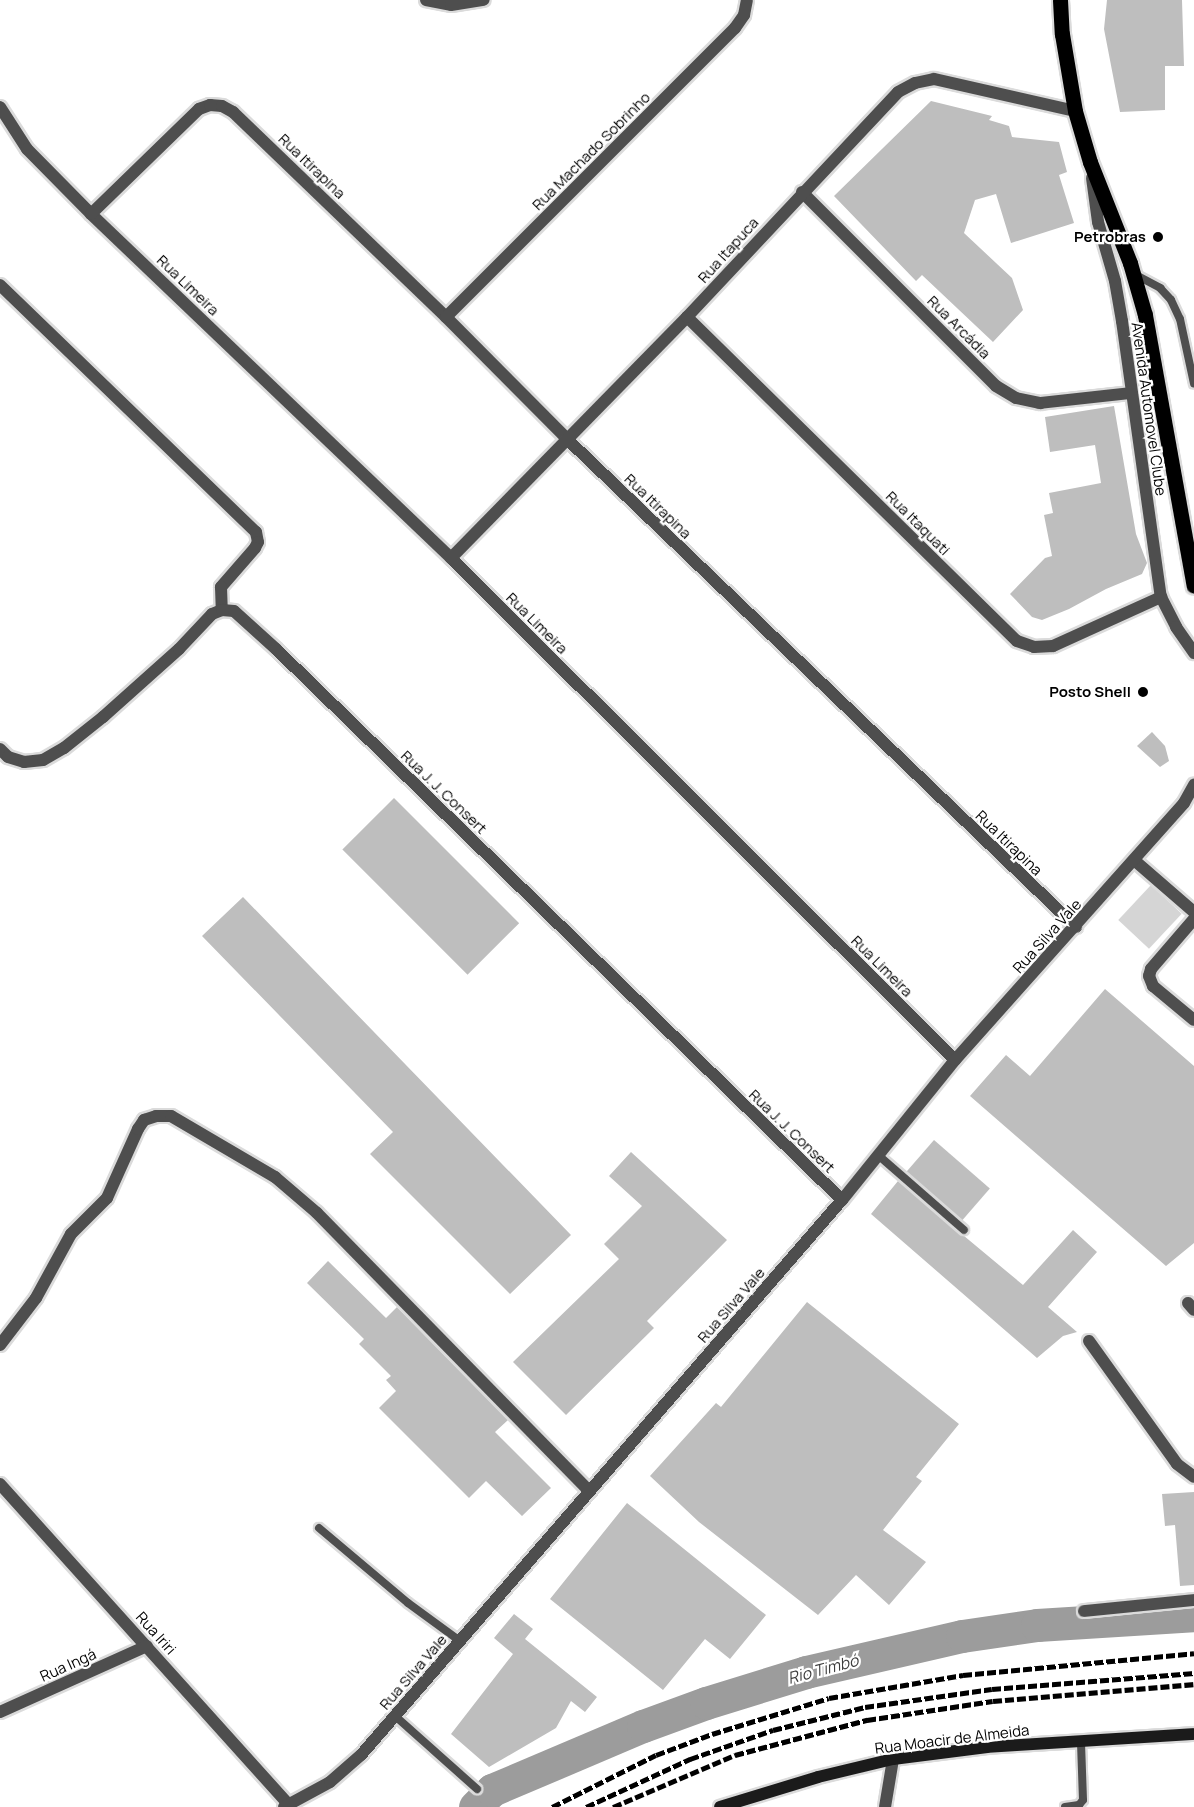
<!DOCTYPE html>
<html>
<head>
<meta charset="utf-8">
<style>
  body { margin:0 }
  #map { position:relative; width:1194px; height:1807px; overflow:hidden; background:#fff; font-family:Manrope,sans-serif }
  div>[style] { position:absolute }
  .green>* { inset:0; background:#d5d5d5; transform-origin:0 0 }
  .river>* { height:33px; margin:-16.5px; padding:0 16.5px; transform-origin:16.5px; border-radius:16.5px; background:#9c9c9c }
  .building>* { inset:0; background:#bebebe; transform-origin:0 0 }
  .roads { filter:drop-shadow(2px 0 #dbdbdb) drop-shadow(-2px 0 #dbdbdb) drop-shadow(0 2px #dbdbdb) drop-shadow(0 -2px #dbdbdb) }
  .service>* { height:8px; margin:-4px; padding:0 4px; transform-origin:4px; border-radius:4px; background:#4e4e4e }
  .minor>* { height:12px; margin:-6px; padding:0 6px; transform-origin:6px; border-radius:6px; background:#4e4e4e }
  .tertiary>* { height:12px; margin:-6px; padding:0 6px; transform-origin:6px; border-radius:6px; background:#4e4e4e }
  .secondary>* { height:12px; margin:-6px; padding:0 6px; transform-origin:6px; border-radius:6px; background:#1b1b1b }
  .primary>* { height:15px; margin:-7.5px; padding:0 7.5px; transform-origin:7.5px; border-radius:7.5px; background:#000 }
  .rail>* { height:4.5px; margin-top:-2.25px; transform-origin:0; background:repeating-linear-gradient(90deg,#000 0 9px,transparent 0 12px) }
  .dots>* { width:16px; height:16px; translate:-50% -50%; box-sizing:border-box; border:3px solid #fff; border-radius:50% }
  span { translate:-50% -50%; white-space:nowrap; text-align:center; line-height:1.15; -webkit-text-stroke:4.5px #fff; paint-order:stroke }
  .street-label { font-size:15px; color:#000 }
  .poi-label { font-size:15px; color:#000; font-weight:700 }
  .right { translate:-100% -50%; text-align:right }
  .water-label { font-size:16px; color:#3d3d3d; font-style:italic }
</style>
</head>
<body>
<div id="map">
  <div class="green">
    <div style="left:1151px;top:885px;width:42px;height:48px;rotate:43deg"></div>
  </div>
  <div class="river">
    <div style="left:475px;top:1807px;width:24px;rotate:-45deg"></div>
    <div style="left:492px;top:1790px;width:164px;rotate:-23deg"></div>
    <div style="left:643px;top:1726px;width:67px;rotate:-20.1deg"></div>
    <div style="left:706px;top:1703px;width:105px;rotate:-17.2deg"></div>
    <div style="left:806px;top:1672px;width:160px;rotate:-13deg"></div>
    <div style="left:962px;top:1636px;width:76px;rotate:-8.3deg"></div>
    <div style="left:1037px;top:1625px;width:157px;rotate:-3.6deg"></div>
  </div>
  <div class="building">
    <div style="clip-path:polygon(1107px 0,1182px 0,1184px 66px,1165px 66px,1165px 110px,1120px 112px,1104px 29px)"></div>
    <div style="clip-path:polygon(931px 101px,992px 116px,989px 120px,1009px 126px,1012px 137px,1059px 142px,1067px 172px,1059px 175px,1074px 223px,1011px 243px,996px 194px,975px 200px,964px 233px,1012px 278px,1023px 310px,993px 342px,922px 275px,916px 281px,834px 196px)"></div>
    <div style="clip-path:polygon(1114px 406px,1136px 534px,1147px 563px,1142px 574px,1106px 589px,1069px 609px,1042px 620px,1032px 617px,1010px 594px,1045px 558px,1052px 556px,1044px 515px,1053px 513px,1049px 493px,1101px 483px,1095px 445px,1050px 452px,1045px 417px)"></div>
    <div style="clip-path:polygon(1152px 732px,1165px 746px,1169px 761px,1160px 767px,1137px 746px)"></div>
    <div style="left:394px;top:798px;width:177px;height:73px;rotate:45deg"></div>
    <div style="clip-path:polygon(243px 897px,571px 1235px,510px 1294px,370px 1154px,393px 1132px,202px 936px)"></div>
    <div style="clip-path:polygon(1105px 989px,1194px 1066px,1194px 1243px,1166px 1266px,970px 1096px,1006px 1055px,1030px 1076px)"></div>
    <div style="left:934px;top:1140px;width:74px;height:43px;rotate:41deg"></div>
    <div style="clip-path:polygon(631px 1152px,727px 1240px,647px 1321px,654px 1328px,566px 1415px,513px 1362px,619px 1259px,604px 1244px,642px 1206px,609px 1176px)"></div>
    <div style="clip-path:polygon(898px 1181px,1023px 1285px,1073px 1230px,1097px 1252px,1048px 1307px,1077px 1332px,1063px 1336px,1037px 1358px,871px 1214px)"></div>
    <div style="clip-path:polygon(328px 1261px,386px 1318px,397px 1307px,508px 1420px,495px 1432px,551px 1488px,522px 1516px,486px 1481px,469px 1498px,379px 1408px,396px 1391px,386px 1380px,391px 1376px,359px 1344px,364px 1339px,307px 1283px)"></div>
    <div style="clip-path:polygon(807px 1302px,959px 1424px,916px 1477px,922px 1481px,883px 1530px,926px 1562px,889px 1605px,856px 1575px,818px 1615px,699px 1522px,650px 1476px,716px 1403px,721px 1407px)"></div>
    <div style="clip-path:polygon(1194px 1492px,1194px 1585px,1180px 1586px,1175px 1525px,1165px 1526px,1162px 1494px)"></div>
    <div style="clip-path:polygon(627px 1503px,766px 1615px,730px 1659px,705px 1639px,663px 1690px,550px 1599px)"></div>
    <div style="clip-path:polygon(514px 1614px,533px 1629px,525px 1639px,597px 1697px,585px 1712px,571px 1701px,556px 1728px,489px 1767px,451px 1734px,513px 1654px,494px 1638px)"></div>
  </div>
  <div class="roads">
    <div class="service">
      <div style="left:1134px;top:274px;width:30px;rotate:28deg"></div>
      <div style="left:1160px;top:288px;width:16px;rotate:47deg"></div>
      <div style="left:1171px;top:300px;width:21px;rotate:65deg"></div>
      <div style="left:1180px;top:319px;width:66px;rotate:77.8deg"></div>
      <div style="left:878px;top:1155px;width:114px;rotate:41.1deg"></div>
      <div style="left:319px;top:1528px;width:116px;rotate:40.1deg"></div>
      <div style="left:408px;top:1603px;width:64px;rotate:36.2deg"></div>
      <div style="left:395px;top:1716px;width:110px;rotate:41.7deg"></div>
      <div style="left:1065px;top:1807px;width:14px;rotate:-8deg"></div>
      <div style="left:1079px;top:1805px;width:6px;rotate:-51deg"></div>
      <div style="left:1083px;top:1800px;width:58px;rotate:-92deg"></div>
    </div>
    <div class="minor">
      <div style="left:426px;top:0;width:25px;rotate:11deg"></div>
      <div style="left:451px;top:5px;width:33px;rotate:-9deg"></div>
      <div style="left:0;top:107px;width:50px;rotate:57.3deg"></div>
      <div style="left:27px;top:149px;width:91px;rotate:45.4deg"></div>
      <div style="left:91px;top:214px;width:498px;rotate:43.7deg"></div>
      <div style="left:451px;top:558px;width:711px;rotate:44.89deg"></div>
      <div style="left:1092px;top:178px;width:44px;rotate:82.2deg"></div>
      <div style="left:1098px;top:222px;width:61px;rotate:73.9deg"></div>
      <div style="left:1115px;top:281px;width:41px;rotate:80.1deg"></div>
      <div style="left:1122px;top:321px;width:279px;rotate:82deg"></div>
      <div style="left:1161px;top:597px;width:34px;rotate:63deg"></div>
      <div style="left:1176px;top:627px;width:32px;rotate:55deg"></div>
      <div style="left:802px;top:192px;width:274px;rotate:45deg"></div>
      <div style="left:996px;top:386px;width:23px;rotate:31deg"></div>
      <div style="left:1016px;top:398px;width:25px;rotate:12deg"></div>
      <div style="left:1040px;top:403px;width:91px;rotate:-6.3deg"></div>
      <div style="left:91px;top:214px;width:151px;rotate:-44.2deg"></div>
      <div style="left:199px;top:109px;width:12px;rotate:-20deg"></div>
      <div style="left:210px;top:105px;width:12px;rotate:5deg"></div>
      <div style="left:222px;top:106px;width:13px;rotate:29deg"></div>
      <div style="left:233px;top:112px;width:296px;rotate:43.9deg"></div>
      <div style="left:446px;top:317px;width:172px;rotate:45.2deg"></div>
      <div style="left:567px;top:439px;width:705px;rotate:43.79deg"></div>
      <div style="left:0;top:285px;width:356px;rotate:44deg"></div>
      <div style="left:256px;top:532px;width:10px;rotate:79deg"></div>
      <div style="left:258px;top:542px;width:7px;rotate:117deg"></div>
      <div style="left:255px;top:548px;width:52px;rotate:131.1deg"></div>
      <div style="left:221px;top:587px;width:23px;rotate:88deg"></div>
      <div style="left:446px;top:317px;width:409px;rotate:-45deg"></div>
      <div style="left:735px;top:28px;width:16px;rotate:-55deg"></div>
      <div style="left:744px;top:15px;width:15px;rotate:-79deg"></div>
      <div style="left:687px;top:317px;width:462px;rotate:44.5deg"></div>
      <div style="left:1017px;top:641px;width:18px;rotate:19deg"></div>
      <div style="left:1034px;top:647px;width:19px;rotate:-3deg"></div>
      <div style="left:1053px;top:646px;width:119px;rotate:-24.4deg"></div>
      <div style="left:451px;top:558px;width:337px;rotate:-45.6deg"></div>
      <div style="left:687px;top:317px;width:308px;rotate:-46.8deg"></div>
      <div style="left:898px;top:92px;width:19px;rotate:-28deg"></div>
      <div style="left:915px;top:83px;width:19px;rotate:-12deg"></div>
      <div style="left:934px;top:79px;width:145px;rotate:12.8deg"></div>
      <div style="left:0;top:749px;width:11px;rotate:45deg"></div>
      <div style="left:8px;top:757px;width:17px;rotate:17deg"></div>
      <div style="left:24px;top:762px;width:19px;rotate:-6deg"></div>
      <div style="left:43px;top:760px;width:24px;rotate:-30deg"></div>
      <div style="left:64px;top:748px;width:50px;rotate:-38.5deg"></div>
      <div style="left:103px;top:717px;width:102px;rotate:-41.8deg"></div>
      <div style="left:179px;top:649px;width:48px;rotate:-46.7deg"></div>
      <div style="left:212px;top:614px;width:11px;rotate:-22deg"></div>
      <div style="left:222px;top:610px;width:12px;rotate:5deg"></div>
      <div style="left:234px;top:611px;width:57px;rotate:42.1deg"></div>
      <div style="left:276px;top:649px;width:790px;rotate:44.23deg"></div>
      <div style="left:1134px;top:860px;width:79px;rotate:40.9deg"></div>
      <div style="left:1194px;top:919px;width:66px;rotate:130.7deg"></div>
      <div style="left:1151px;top:969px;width:7px;rotate:106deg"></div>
      <div style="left:1149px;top:976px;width:11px;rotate:68deg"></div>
      <div style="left:1153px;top:986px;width:53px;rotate:39.7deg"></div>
      <div style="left:1188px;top:1303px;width:9px;rotate:49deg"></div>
      <div style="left:1089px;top:1341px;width:151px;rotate:54.4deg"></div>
      <div style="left:1177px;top:1464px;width:21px;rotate:37deg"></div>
      <div style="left:0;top:1345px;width:59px;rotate:-52.5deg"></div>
      <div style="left:36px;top:1298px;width:73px;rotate:-61.3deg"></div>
      <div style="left:71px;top:1234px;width:51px;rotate:-45deg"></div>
      <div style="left:107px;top:1198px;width:76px;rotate:-65.8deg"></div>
      <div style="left:138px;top:1129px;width:11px;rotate:-56deg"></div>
      <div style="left:144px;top:1120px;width:13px;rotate:-18deg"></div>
      <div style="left:156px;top:1116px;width:15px"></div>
      <div style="left:171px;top:1116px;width:121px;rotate:30.4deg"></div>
      <div style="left:275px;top:1177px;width:55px;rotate:40.6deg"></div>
      <div style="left:317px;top:1213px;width:389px;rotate:45.6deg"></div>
      <div style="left:0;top:1484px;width:432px;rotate:48deg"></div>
      <div style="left:1084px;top:1611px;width:111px;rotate:-5.7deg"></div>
      <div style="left:0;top:1712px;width:161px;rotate:-24.2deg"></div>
    </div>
    <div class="tertiary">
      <div style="left:284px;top:1807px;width:52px;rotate:-28.5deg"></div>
      <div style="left:330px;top:1782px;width:41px;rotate:-41.1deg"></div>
      <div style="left:361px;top:1755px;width:734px;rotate:-49.09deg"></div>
      <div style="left:842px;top:1200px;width:180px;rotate:-51.1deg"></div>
      <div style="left:955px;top:1060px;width:344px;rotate:-48.3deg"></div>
      <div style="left:1184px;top:803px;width:21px;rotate:-61deg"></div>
      <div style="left:885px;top:1807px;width:49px;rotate:-80.5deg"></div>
    </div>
    <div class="secondary">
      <div style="left:720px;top:1807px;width:102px;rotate:-17deg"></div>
      <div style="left:818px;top:1777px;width:77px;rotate:-13.5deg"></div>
      <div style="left:893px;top:1759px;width:95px;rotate:-7.3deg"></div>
      <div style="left:987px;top:1747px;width:207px;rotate:-3.6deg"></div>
    </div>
    <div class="primary">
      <div style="left:1060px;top:0;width:34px;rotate:87deg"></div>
      <div style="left:1062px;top:34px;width:78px;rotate:80.4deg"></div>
      <div style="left:1075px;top:111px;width:53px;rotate:73.6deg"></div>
      <div style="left:1090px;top:162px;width:109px;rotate:68.4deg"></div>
      <div style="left:1130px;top:263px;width:54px;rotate:73.9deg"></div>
      <div style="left:1145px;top:315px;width:275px;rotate:79.8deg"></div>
    </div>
  </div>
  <div class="rail">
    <div style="left:552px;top:1807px;width:116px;rotate:-26.6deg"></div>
    <div style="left:656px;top:1755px;width:60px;rotate:-20.6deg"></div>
    <div style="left:712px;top:1734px;width:122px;rotate:-17.1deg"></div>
    <div style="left:829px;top:1698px;width:136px;rotate:-9.7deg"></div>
    <div style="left:963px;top:1675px;width:232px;rotate:-5.4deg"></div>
    <div style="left:586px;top:1807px;width:115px;rotate:-24.8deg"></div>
    <div style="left:690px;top:1759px;width:88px;rotate:-19.3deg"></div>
    <div style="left:773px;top:1730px;width:95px;rotate:-14deg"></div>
    <div style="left:865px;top:1707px;width:128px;rotate:-8.1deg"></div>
    <div style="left:992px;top:1689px;width:203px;rotate:-4.5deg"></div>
    <div style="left:613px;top:1807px;width:133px;rotate:-23.1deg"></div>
    <div style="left:735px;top:1755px;width:137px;rotate:-14.9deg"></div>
    <div style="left:867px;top:1720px;width:127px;rotate:-8.6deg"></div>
    <div style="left:993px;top:1701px;width:202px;rotate:-4.8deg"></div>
  </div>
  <div class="dots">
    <div style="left:1158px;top:237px;background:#000"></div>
    <div style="left:1143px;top:692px;background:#000"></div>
  </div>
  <div class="street-label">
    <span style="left:591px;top:151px;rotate:-45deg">Rua Machado Sobrinho</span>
    <span style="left:312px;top:166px;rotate:44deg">Rua Itirapina</span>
    <span style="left:728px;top:250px;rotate:-48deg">Rua Itapuca</span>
    <span style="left:188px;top:285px;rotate:44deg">Rua Limeira</span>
    <span style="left:959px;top:327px;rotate:45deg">Rua Arcádia</span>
    <span style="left:1149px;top:409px;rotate:82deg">Avenida Automovel Clube</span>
    <span style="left:658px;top:506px;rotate:44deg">Rua Itirapina</span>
    <span style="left:918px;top:523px;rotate:45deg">Rua Itaquati</span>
    <span style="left:537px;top:623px;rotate:45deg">Rua Limeira</span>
    <span style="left:444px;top:792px;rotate:44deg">Rua J. J. Consert</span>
    <span style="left:1009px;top:843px;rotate:44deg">Rua Itirapina</span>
    <span style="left:1047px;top:936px;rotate:-48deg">Rua Silva Vale</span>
    <span style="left:882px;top:966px;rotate:45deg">Rua Limeira</span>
    <span style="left:792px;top:1131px;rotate:44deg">Rua J. J. Consert</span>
    <span style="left:731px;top:1305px;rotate:-49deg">Rua Silva Vale</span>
    <span style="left:156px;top:1633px;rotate:48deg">Rua Iriri</span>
    <span style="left:68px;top:1665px;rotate:-24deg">Rua Ingá</span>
    <span style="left:413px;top:1672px;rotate:-49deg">Rua Silva Vale</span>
    <span style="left:952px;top:1739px;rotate:-7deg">Rua Moacir de Almeida</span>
  </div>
  <div class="poi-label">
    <span class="right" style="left:1146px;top:237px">Petrobras</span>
    <span class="right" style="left:1131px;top:692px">Posto Shell</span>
  </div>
  <div class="water-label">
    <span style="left:823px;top:1669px;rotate:-15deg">Rio Timbó</span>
  </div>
</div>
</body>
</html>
